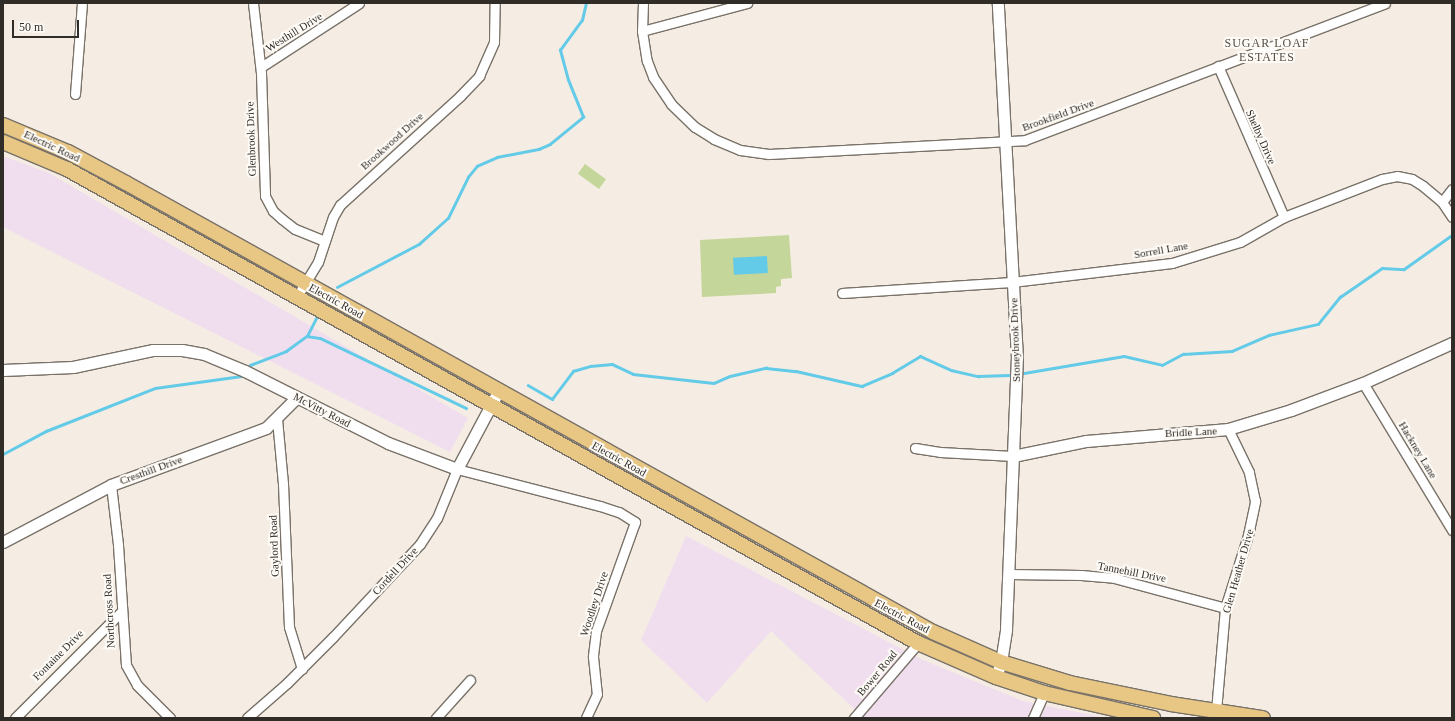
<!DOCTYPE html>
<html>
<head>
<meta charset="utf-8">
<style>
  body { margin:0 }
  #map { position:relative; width:1455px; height:721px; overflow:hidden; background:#f5ede3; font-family:Georgia,serif }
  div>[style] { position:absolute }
  .commercial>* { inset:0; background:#f0deef }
  .green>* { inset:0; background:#c4d69a; transform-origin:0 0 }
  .water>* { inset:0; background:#63cbe8; transform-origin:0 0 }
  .stream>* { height:2.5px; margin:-1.25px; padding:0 1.25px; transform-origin:1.25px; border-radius:1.25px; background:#63cbe8 }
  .roads { filter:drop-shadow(1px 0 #797269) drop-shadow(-1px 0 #797269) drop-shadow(0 1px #797269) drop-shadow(0 -1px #797269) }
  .minor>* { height:9px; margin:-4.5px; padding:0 4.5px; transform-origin:4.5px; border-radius:4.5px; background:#fff }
  .tertiary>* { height:11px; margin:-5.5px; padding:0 5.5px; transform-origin:5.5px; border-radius:5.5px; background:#fff }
  .primary>* { height:14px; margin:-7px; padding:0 7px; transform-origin:7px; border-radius:7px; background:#e8c684 }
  span { translate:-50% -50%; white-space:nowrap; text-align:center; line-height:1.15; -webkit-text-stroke:4px #fefbf7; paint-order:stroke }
  .street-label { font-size:11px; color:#302d29 }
  .neighbourhood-label { font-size:12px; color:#544e46; letter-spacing:1px }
  .frame { position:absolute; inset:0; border:4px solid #302d29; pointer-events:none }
  .scale { position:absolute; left:12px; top:20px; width:67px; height:18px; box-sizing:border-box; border:2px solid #302d29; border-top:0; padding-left:5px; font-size:12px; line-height:14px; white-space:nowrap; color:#302d29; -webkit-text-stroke:3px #fefbf7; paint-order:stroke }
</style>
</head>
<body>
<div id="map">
  <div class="commercial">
    <div style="clip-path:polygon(3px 156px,49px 173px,468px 418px,450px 452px,3px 227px)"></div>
    <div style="clip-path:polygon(686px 536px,923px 660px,1023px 701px,1106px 718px,864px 718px,771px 631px,707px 703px,641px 640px)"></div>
  </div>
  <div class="green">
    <div style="left:585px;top:164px;width:26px;height:12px;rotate:36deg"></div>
    <div style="clip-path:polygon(789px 235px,792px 278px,781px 279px,781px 286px,776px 287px,776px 293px,702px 297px,700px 240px)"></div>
  </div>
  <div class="water">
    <div style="left:767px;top:256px;width:17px;height:34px;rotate:87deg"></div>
  </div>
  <div class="stream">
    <div style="left:337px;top:287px;width:93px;rotate:-27.7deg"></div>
    <div style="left:419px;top:244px;width:39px;rotate:-42deg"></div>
    <div style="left:448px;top:218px;width:46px;rotate:-64deg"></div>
    <div style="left:468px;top:177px;width:14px;rotate:-51deg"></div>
    <div style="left:477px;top:166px;width:22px;rotate:-24deg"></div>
    <div style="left:497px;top:157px;width:43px;rotate:-10.8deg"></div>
    <div style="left:539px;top:149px;width:12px;rotate:-24deg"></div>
    <div style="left:550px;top:144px;width:43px;rotate:-39.3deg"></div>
    <div style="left:583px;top:117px;width:40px;rotate:-112deg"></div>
    <div style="left:568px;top:80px;width:31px;rotate:-105deg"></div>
    <div style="left:560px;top:50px;width:37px;rotate:-54deg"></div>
    <div style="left:582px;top:20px;width:17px;rotate:-77deg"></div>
    <div style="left:307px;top:336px;width:13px;rotate:9deg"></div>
    <div style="left:320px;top:338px;width:162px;rotate:25.6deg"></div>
    <div style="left:250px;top:365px;width:39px;rotate:-21deg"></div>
    <div style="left:286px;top:351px;width:26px;rotate:-36deg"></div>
    <div style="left:307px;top:336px;width:20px;rotate:-63deg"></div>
    <div style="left:1024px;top:373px;width:101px;rotate:-9.6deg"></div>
    <div style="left:1124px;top:356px;width:39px;rotate:13deg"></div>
    <div style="left:1162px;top:365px;width:24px;rotate:-28deg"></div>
    <div style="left:1183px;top:354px;width:49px;rotate:-3.5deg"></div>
    <div style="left:1232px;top:351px;width:40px;rotate:-23.4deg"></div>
    <div style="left:1269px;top:335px;width:50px;rotate:-12.7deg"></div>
    <div style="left:1318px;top:324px;width:35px;rotate:-51deg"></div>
    <div style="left:1340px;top:297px;width:51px;rotate:-34.6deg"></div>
    <div style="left:1382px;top:268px;width:22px;rotate:3deg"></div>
    <div style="left:1404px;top:269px;width:59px;rotate:-35.3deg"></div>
    <div style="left:528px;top:385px;width:28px;rotate:30deg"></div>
    <div style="left:552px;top:399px;width:35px;rotate:-53deg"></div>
    <div style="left:573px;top:371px;width:18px;rotate:-16deg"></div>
    <div style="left:590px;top:366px;width:22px;rotate:-5deg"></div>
    <div style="left:612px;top:364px;width:23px;rotate:25deg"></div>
    <div style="left:633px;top:374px;width:81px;rotate:6.3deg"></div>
    <div style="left:714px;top:383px;width:17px;rotate:-24deg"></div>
    <div style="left:730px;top:376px;width:37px;rotate:-13deg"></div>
    <div style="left:766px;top:368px;width:30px;rotate:6deg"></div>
    <div style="left:796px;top:371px;width:68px;rotate:12.8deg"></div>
    <div style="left:862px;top:386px;width:33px;rotate:-23deg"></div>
    <div style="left:892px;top:373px;width:33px;rotate:-31deg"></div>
    <div style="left:920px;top:356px;width:34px;rotate:24deg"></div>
    <div style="left:951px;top:370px;width:28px;rotate:13deg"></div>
    <div style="left:978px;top:376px;width:31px;rotate:-2deg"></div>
    <div style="left:3px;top:454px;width:49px;rotate:-28.1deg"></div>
    <div style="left:46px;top:431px;width:117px;rotate:-21.5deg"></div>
    <div style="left:155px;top:388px;width:87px;rotate:-7.9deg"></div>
  </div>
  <div class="roads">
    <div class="minor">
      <div style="left:253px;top:3px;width:70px;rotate:83.5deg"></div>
      <div style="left:261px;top:73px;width:123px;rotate:88.1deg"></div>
      <div style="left:265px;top:196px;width:17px;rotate:62deg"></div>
      <div style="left:273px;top:211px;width:12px;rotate:42deg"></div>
      <div style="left:282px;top:219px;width:16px;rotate:38deg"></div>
      <div style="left:295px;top:229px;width:32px;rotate:22deg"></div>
      <div style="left:643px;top:3px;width:28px;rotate:92deg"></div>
      <div style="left:642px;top:31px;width:30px;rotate:81deg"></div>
      <div style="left:647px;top:61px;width:17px;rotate:69deg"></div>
      <div style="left:653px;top:77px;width:32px;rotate:56deg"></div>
      <div style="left:671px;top:104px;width:33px;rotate:44deg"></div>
      <div style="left:695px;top:127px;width:22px;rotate:32deg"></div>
      <div style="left:714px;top:139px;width:28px;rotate:23deg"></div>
      <div style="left:740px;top:150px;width:29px;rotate:8deg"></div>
      <div style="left:769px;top:154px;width:256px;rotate:-3.1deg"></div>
      <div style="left:1025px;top:140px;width:385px;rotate:-20.8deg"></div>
      <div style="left:642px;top:31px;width:109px;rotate:-14.9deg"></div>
      <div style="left:1218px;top:66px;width:165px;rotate:66.4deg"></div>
      <div style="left:261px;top:67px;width:117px;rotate:-33.1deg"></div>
      <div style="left:75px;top:94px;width:91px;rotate:-85.6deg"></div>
      <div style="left:1442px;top:202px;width:16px;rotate:-52deg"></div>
      <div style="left:842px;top:293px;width:170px;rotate:-3.7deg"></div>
      <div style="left:1012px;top:282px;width:161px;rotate:-6.8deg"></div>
      <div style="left:1172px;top:263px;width:71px;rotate:-17.2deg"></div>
      <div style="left:1240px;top:242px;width:51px;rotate:-29.6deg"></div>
      <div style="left:1284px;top:217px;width:105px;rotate:-21.2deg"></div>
      <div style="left:1382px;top:179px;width:15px;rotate:-11deg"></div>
      <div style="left:1397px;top:176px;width:15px;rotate:11deg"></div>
      <div style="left:1412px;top:179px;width:13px;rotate:32deg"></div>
      <div style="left:1423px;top:186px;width:25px;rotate:40deg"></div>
      <div style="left:1442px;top:202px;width:18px;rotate:56deg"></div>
      <div style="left:296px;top:298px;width:42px;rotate:-58.6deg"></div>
      <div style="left:318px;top:262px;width:47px;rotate:-71.6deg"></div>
      <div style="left:333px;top:217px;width:14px;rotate:-60deg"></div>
      <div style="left:340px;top:205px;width:162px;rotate:-42.2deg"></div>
      <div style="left:460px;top:96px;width:28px;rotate:-46deg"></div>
      <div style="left:479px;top:76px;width:37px;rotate:-66deg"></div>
      <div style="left:494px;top:42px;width:39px;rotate:-89deg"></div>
      <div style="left:1363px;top:383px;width:172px;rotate:58.8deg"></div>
      <div style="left:277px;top:419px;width:65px;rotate:84.7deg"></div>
      <div style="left:283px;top:484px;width:143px;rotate:87.6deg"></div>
      <div style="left:289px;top:627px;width:44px;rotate:72.8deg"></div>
      <div style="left:915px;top:448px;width:25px;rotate:9deg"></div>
      <div style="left:940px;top:452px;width:73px;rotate:3.1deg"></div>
      <div style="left:111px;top:485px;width:60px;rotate:83.3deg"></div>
      <div style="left:118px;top:545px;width:120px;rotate:86.2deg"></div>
      <div style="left:126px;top:665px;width:23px;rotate:61deg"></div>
      <div style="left:137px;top:685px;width:47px;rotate:45deg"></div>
      <div style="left:1009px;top:574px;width:72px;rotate:0.8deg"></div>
      <div style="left:1081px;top:575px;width:33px;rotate:5deg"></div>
      <div style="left:1114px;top:578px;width:115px;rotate:15.1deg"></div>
      <div style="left:1216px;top:711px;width:103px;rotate:-85deg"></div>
      <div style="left:1225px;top:608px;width:77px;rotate:-72.5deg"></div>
      <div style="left:1248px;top:535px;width:35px;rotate:-78deg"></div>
      <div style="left:1255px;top:501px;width:30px;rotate:-102deg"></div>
      <div style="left:1249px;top:472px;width:48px;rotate:-116deg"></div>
      <div style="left:15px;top:718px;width:150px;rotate:-45deg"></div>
      <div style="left:247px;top:718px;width:53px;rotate:-41.2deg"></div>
      <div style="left:287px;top:683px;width:65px;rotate:-45deg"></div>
      <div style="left:333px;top:637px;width:127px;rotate:-46.9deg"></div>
      <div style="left:420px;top:544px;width:31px;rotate:-57deg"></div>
      <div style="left:437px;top:518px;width:53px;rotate:-67.8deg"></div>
      <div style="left:457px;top:469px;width:148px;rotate:14.5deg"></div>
      <div style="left:600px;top:506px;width:20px;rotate:18deg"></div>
      <div style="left:619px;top:512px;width:19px;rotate:32deg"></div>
      <div style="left:635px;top:522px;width:116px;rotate:109.7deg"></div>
      <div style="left:596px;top:631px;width:26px;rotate:97deg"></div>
      <div style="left:593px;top:657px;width:37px;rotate:84deg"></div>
      <div style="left:597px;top:694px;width:26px;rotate:115deg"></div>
      <div style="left:436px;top:718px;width:51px;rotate:-48.2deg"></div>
      <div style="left:854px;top:718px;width:99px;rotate:-49.5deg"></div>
      <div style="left:1033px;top:718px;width:27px;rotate:-66deg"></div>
    </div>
    <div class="tertiary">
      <div style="left:3px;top:370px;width:70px;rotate:-2.5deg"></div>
      <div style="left:73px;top:367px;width:82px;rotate:-12deg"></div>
      <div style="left:153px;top:350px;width:29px"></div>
      <div style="left:182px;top:350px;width:22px;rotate:10deg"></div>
      <div style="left:204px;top:354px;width:44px;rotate:22.5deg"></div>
      <div style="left:245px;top:371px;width:160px;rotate:26.7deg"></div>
      <div style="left:388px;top:443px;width:74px;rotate:20.6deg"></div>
      <div style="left:457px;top:469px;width:87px;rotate:-62deg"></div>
      <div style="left:1013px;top:456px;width:75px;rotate:-11.6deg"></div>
      <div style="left:1086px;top:441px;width:143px;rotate:-4.8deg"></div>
      <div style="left:1228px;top:429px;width:66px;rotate:-16.8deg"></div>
      <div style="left:1291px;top:410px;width:77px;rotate:-20.6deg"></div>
      <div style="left:1363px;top:383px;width:98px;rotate:-24.2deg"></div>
      <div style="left:3px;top:542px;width:122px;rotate:-27.8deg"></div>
      <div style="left:111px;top:485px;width:165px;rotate:-20.2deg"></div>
      <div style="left:266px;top:428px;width:42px;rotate:-45deg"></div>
      <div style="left:996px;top:677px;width:16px;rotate:-72deg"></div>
      <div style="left:1001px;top:662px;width:33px;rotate:-81deg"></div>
      <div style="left:1006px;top:629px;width:271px;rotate:-87.7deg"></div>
      <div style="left:1017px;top:358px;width:356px;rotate:-93.1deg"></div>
    </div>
    <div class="primary">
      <div style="left:3px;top:125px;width:70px;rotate:22.6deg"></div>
      <div style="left:68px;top:152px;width:66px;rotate:28.1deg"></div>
      <div style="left:126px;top:183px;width:923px;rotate:29.09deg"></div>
      <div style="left:933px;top:632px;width:74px;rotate:23.8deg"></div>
      <div style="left:1001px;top:662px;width:72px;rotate:16.9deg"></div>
      <div style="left:1070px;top:683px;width:103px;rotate:11.7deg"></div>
      <div style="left:1171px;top:704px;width:93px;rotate:8.7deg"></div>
      <div style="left:3px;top:142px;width:69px;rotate:22.9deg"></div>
      <div style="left:67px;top:169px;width:974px;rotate:29.12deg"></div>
      <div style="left:918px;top:643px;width:85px;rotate:23.6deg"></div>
      <div style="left:996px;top:677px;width:51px;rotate:18.4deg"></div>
      <div style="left:1044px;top:693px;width:112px;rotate:12.9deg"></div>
    </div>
  </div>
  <div class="street-label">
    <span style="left:294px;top:32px;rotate:-32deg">Westhill Drive</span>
    <span style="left:1058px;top:115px;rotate:-20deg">Brookfield Drive</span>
    <span style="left:1261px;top:137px;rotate:66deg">Shelby Drive</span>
    <span style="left:251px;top:139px;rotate:-92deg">Glenbrook Drive</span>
    <span style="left:392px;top:141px;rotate:-42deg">Brookwood Drive</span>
    <span style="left:52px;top:146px;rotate:25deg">Electric Road</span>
    <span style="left:1161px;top:250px;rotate:-10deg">Sorrell Lane</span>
    <span style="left:336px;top:301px;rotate:29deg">Electric Road</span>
    <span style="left:1015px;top:340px;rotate:-92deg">Stoneybrook Drive</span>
    <span style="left:322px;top:410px;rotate:27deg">McVitty Road</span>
    <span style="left:1191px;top:432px;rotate:-3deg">Bridle Lane</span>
    <span style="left:1418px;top:450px;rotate:59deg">Hackney Lane</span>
    <span style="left:619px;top:459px;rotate:29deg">Electric Road</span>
    <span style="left:151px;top:470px;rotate:-20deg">Cresthill Drive</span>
    <span style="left:274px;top:546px;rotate:-92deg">Gaylord Road</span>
    <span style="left:395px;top:571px;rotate:-47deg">Cordell Drive</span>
    <span style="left:1238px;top:571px;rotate:-74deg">Glen Heather Drive</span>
    <span style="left:1132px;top:572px;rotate:11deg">Tannehill Drive</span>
    <span style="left:594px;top:604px;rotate:-72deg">Woodley Drive</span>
    <span style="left:109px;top:611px;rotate:-93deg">Northcross Road</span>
    <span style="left:902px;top:616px;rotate:28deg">Electric Road</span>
    <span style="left:58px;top:655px;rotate:-45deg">Fontaine Drive</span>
    <span style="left:877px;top:673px;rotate:-50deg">Bower Road</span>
  </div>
  <div class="neighbourhood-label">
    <span style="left:1267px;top:51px">SUGAR LOAF<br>ESTATES</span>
  </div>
  <div class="frame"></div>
  <div class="scale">50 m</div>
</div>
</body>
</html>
